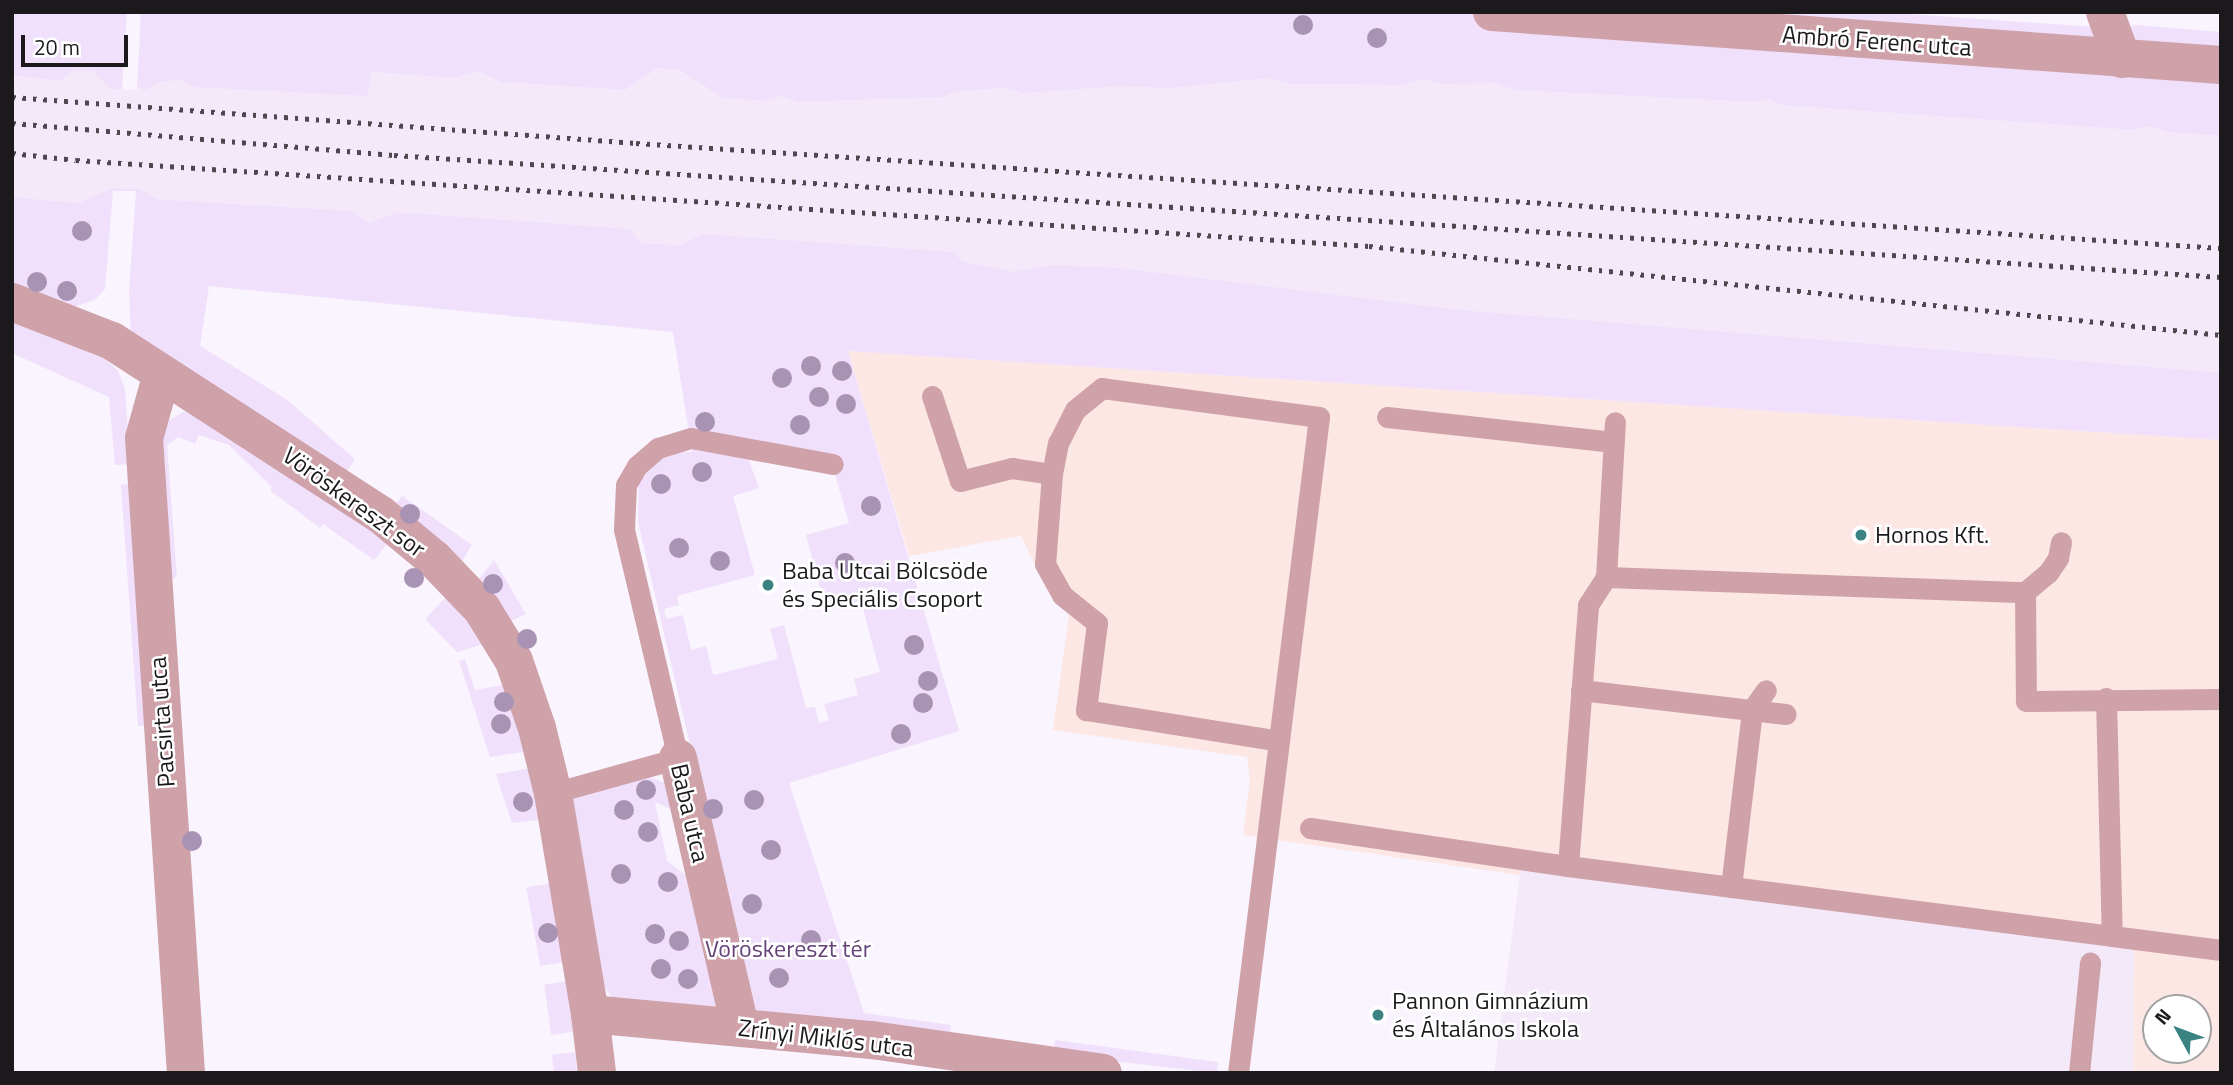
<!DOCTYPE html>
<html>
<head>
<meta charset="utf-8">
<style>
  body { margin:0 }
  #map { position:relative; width:2233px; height:1085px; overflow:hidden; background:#f9f4fd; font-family:"Titillium Web",sans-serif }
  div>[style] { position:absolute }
  .built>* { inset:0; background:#f3e9f9 }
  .industrial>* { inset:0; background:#fce7e4 }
  .green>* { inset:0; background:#f0e0fb; transform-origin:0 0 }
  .service>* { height:21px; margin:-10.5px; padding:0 10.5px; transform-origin:10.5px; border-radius:10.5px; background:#cfa1a9 }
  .minor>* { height:38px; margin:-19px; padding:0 19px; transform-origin:19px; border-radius:19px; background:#cfa1a9 }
  .rail>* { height:5px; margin-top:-2.5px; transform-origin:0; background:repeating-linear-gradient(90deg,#4c494e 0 3.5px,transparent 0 10.5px) }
  .trees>* { width:20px; height:20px; margin:-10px; border-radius:50%; background:#a893b4 }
  .dots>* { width:19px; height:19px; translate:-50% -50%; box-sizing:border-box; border:4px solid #fff; border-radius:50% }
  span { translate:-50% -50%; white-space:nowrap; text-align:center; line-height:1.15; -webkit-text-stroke:5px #fff; paint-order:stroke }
  .street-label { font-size:24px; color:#1b191c }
  .poi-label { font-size:24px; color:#1b191c }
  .left { translate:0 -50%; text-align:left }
  .park-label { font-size:24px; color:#654379 }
  .frame { position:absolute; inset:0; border:14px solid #1b191c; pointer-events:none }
  .north { position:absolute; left:2142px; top:994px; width:70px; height:70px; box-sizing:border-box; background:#fff; border:2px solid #a4a3a4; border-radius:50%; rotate:311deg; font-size:19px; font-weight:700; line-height:28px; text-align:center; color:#1b191c }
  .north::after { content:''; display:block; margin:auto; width:24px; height:32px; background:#3b8383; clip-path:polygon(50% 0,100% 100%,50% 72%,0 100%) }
  .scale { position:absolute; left:21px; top:35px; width:107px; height:32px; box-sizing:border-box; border:4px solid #1b191c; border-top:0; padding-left:9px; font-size:21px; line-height:24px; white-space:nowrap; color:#1b191c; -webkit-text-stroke:5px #fff; paint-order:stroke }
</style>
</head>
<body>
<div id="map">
  <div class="built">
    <div style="clip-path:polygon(658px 68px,678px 70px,723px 98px,767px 101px,782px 96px,798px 102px,942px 97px,957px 91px,1007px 88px,1147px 85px,1172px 88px,1270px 78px,1290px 84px,1401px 85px,1424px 79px,1441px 84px,1495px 82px,1515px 90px,1754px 102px,1768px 99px,1781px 105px,2133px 130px,2151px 126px,2166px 132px,2221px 136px,2221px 440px,848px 351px,681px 245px,640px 243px,629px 229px,397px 212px,369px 223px,350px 211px,156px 199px,140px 189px,112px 188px,78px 203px,12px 197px,12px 75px,60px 81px,75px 70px,92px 71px,110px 89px,147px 90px,158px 82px,182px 80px,368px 96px,371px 72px,454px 78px,477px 71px,501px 82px,625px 90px)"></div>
    <div style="clip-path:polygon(1522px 859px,2134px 934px,2133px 1073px,1494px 1073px)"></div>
  </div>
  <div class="industrial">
    <div style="clip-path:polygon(evenodd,848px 351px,2221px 440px,2221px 1073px,2133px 1073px,2134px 934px,1522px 860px,1520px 875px,1243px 835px,1250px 780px,1247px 757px,1053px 730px,1069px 615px,1046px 588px,1021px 536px,909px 556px,848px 351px,2156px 1008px,2198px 1008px,2198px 1050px,2156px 1050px,2156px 1008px)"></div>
  </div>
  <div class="green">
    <div style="clip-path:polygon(12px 12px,127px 12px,122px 89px,110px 89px,92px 71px,75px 70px,60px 81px,12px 75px)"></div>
    <div style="clip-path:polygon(141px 12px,1878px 12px,2111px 28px,2137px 25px,2221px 32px,2221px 136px,2166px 132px,2151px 126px,2133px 130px,1781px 105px,1768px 99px,1754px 102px,1515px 90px,1495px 83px,1441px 84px,1424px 79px,1401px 85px,1290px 84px,1270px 78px,1172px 88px,1120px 86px,1023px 93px,1007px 88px,957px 91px,943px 97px,798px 102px,782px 96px,767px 101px,723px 98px,679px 70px,658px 68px,625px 90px,501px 82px,477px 71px,454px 78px,371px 72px,368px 96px,194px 87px,182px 80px,158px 82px,147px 90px,137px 89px)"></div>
    <div style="clip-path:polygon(evenodd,112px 188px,140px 189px,156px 199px,351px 211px,369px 223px,397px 212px,630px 229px,640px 243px,681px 245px,702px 234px,952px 252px,964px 262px,1015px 272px,1052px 265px,1118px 268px,1459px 310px,2221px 373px,2221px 440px,848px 351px,959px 731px,789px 783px,864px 1013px,951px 1025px,950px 1041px,749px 1015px,691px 762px,696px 751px,691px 749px,638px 522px,639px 483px,659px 459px,679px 452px,692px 452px,673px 332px,209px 286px,200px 346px,286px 399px,355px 459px,346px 473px,131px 336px,129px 292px,136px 191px,113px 191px,105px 289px,94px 300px,71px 308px,12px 287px,12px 197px,78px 203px,112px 188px,745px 450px,832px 464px,849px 523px,806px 535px,826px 610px,861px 601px,880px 672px,854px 679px,858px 695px,824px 704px,829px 720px,819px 723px,815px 707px,806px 708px,784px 625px,770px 629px,778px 659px,713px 675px,706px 646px,691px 650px,683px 615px,666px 619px,664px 609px,679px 605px,677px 596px,755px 575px,733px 496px,759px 488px,745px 450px)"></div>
    <div style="clip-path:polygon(12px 320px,105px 359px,118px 371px,125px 388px,130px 464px,115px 465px,109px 397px,12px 353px)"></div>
    <div style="clip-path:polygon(183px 412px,198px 414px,391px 539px,374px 560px,323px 524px,320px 528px,271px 491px,271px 486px,229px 445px,199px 435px,195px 444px,178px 437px,167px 445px,177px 577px,169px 580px,156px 448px,163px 424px)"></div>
    <div style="clip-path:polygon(134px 483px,149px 725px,138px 726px,121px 485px)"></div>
    <div style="clip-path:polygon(402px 496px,472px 545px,461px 563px,394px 506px)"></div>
    <div style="clip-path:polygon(494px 560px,526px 614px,509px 622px,477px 582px)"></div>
    <div style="clip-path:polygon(446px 597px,469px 622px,484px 644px,457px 652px,425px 619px)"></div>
    <div style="clip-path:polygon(465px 659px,475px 690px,508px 684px,529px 751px,490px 757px,459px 661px)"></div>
    <div style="clip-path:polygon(531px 768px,544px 819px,512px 823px,496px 774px)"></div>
    <div style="clip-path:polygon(647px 776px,670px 785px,677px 812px,655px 802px,667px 861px,690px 878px,724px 1014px,628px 1004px,611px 996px,600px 980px,566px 800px)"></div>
    <div style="left:552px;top:883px;width:80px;height:26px;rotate:80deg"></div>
    <div style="left:569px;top:981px;width:51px;height:25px;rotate:82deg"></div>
    <div style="clip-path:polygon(1055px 1040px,1218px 1062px,1217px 1073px,1053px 1054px)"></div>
    <div style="clip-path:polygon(575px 1052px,577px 1073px,554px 1073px,552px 1055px)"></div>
  </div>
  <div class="service">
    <div style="left:932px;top:396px;width:89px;rotate:71.8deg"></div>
    <div style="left:960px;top:481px;width:54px;rotate:-14deg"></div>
    <div style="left:1012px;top:468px;width:40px;rotate:8.5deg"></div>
    <div style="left:1387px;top:417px;width:228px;rotate:6.3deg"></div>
    <div style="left:1606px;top:577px;width:419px;rotate:2.1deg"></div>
    <div style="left:2025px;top:592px;width:109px;rotate:89.5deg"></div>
    <div style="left:2026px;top:701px;width:195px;rotate:-0.6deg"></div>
    <div style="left:2025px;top:592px;width:30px;rotate:-40deg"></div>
    <div style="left:2048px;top:573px;width:18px;rotate:-56deg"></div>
    <div style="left:2058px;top:558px;width:16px;rotate:-79deg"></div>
    <div style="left:1581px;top:690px;width:206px;rotate:6.7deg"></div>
    <div style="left:2106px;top:698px;width:238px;rotate:88.6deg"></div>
    <div style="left:2112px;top:936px;width:110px;rotate:7.3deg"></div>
    <div style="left:553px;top:793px;width:130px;rotate:-15.6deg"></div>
    <div style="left:678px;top:758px;width:235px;rotate:-103.3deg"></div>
    <div style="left:624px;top:529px;width:44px;rotate:-87.4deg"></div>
    <div style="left:626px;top:485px;width:22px;rotate:-60deg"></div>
    <div style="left:637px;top:466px;width:28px;rotate:-41deg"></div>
    <div style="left:658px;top:448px;width:34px;rotate:-17deg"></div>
    <div style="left:691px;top:438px;width:144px;rotate:10.4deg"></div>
    <div style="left:1310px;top:828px;width:261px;rotate:8.4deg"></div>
    <div style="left:1568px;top:866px;width:548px;rotate:7.33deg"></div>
    <div style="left:1568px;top:866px;width:262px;rotate:-85.6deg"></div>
    <div style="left:1588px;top:605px;width:33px;rotate:-57deg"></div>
    <div style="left:1606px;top:577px;width:155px;rotate:-86.7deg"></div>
    <div style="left:1731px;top:887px;width:178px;rotate:-83.2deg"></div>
    <div style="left:1752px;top:710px;width:24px;rotate:-55deg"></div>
    <div style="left:1238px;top:1073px;width:661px;rotate:-82.96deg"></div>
    <div style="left:1319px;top:417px;width:219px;rotate:-172.4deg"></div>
    <div style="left:1102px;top:388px;width:35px;rotate:141deg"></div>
    <div style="left:1075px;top:410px;width:37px;rotate:117deg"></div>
    <div style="left:1058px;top:443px;width:32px;rotate:101deg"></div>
    <div style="left:1052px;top:474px;width:90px;rotate:94.4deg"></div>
    <div style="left:1045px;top:564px;width:35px;rotate:61deg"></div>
    <div style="left:1062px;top:595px;width:45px;rotate:38.7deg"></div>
    <div style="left:1097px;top:623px;width:88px;rotate:97.2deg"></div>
    <div style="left:1086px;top:710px;width:195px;rotate:9.1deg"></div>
    <div style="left:2079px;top:1073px;width:111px;rotate:-84.3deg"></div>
  </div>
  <div class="minor">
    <div style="left:1492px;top:12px;width:731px;rotate:4.16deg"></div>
    <div style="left:2105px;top:12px;width:50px;rotate:70.1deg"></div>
    <div style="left:12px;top:302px;width:107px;rotate:21.3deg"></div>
    <div style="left:112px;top:341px;width:320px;rotate:32.9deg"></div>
    <div style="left:381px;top:515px;width:69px;rotate:39.7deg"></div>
    <div style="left:434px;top:559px;width:69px;rotate:46.2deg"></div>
    <div style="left:482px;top:609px;width:61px;rotate:58.4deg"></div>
    <div style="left:514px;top:661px;width:71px;rotate:71.1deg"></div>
    <div style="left:537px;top:728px;width:67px;rotate:76.2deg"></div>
    <div style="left:553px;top:793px;width:224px;rotate:80.5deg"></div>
    <div style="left:590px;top:1014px;width:59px;rotate:83.2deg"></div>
    <div style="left:162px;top:374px;width:66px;rotate:105.7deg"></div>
    <div style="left:144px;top:438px;width:636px;rotate:86.22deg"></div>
    <div style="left:678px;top:758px;width:276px;rotate:77deg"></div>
    <div style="left:590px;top:1014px;width:283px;rotate:5.3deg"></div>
    <div style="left:872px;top:1040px;width:233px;rotate:8.1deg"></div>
  </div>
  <div class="rail">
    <div style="left:12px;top:97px;width:626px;rotate:4.22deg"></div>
    <div style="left:636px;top:143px;width:1588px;rotate:3.79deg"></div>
    <div style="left:12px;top:123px;width:383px;rotate:4.8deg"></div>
    <div style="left:394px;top:155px;width:1831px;rotate:3.82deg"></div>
    <div style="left:12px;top:153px;width:64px;rotate:6.2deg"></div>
    <div style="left:76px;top:160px;width:1296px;rotate:3.81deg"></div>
    <div style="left:1369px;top:246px;width:857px;rotate:5.96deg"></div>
  </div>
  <div class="trees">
    <div style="left:1303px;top:25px"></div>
    <div style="left:1377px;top:38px"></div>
    <div style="left:82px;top:231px"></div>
    <div style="left:37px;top:282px"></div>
    <div style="left:67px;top:291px"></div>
    <div style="left:811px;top:366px"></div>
    <div style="left:842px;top:371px"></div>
    <div style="left:782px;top:378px"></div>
    <div style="left:819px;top:397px"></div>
    <div style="left:846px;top:404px"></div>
    <div style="left:705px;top:422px"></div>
    <div style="left:800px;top:425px"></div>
    <div style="left:702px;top:472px"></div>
    <div style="left:661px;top:484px"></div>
    <div style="left:871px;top:506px"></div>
    <div style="left:410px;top:514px"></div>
    <div style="left:679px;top:548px"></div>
    <div style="left:720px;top:561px"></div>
    <div style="left:845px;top:563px"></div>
    <div style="left:414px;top:578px"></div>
    <div style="left:493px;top:584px"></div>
    <div style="left:527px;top:639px"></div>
    <div style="left:914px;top:645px"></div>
    <div style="left:928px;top:681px"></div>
    <div style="left:504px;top:702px"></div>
    <div style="left:923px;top:703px"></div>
    <div style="left:501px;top:724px"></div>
    <div style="left:901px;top:734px"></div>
    <div style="left:646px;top:790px"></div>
    <div style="left:754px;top:800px"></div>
    <div style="left:523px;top:802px"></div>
    <div style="left:713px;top:809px"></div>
    <div style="left:624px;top:810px"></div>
    <div style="left:648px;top:832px"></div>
    <div style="left:192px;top:841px"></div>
    <div style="left:771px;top:850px"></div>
    <div style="left:621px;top:874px"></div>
    <div style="left:668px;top:882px"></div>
    <div style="left:752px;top:904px"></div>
    <div style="left:548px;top:933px"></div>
    <div style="left:655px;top:934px"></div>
    <div style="left:811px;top:940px"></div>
    <div style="left:679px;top:941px"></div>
    <div style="left:661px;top:969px"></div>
    <div style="left:779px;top:978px"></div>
    <div style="left:688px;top:979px"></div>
  </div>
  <div class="dots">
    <div style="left:1861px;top:535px;background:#3b8383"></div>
    <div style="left:768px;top:585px;background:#3b8383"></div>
    <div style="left:1378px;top:1015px;background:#3b8383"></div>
  </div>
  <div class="street-label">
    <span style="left:1877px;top:41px;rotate:4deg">Ambró Ferenc utca</span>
    <span style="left:354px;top:502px;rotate:36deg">Vöröskereszt sor</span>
    <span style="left:162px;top:722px;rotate:-94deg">Pacsirta utca</span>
    <span style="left:690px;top:813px;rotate:77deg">Baba utca</span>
    <span style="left:826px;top:1038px;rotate:7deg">Zrínyi Miklós utca</span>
  </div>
  <div class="poi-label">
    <span class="left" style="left:1875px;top:535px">Hornos Kft.</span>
    <span class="left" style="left:782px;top:585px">Baba Utcai Bölcsöde<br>és Speciális Csoport</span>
    <span class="left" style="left:1392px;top:1015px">Pannon Gimnázium<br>és Általános Iskola</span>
  </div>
  <div class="park-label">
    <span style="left:788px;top:949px">Vöröskereszt tér</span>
  </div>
  <div class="frame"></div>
  <div class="north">N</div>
  <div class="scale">20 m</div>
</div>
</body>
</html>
